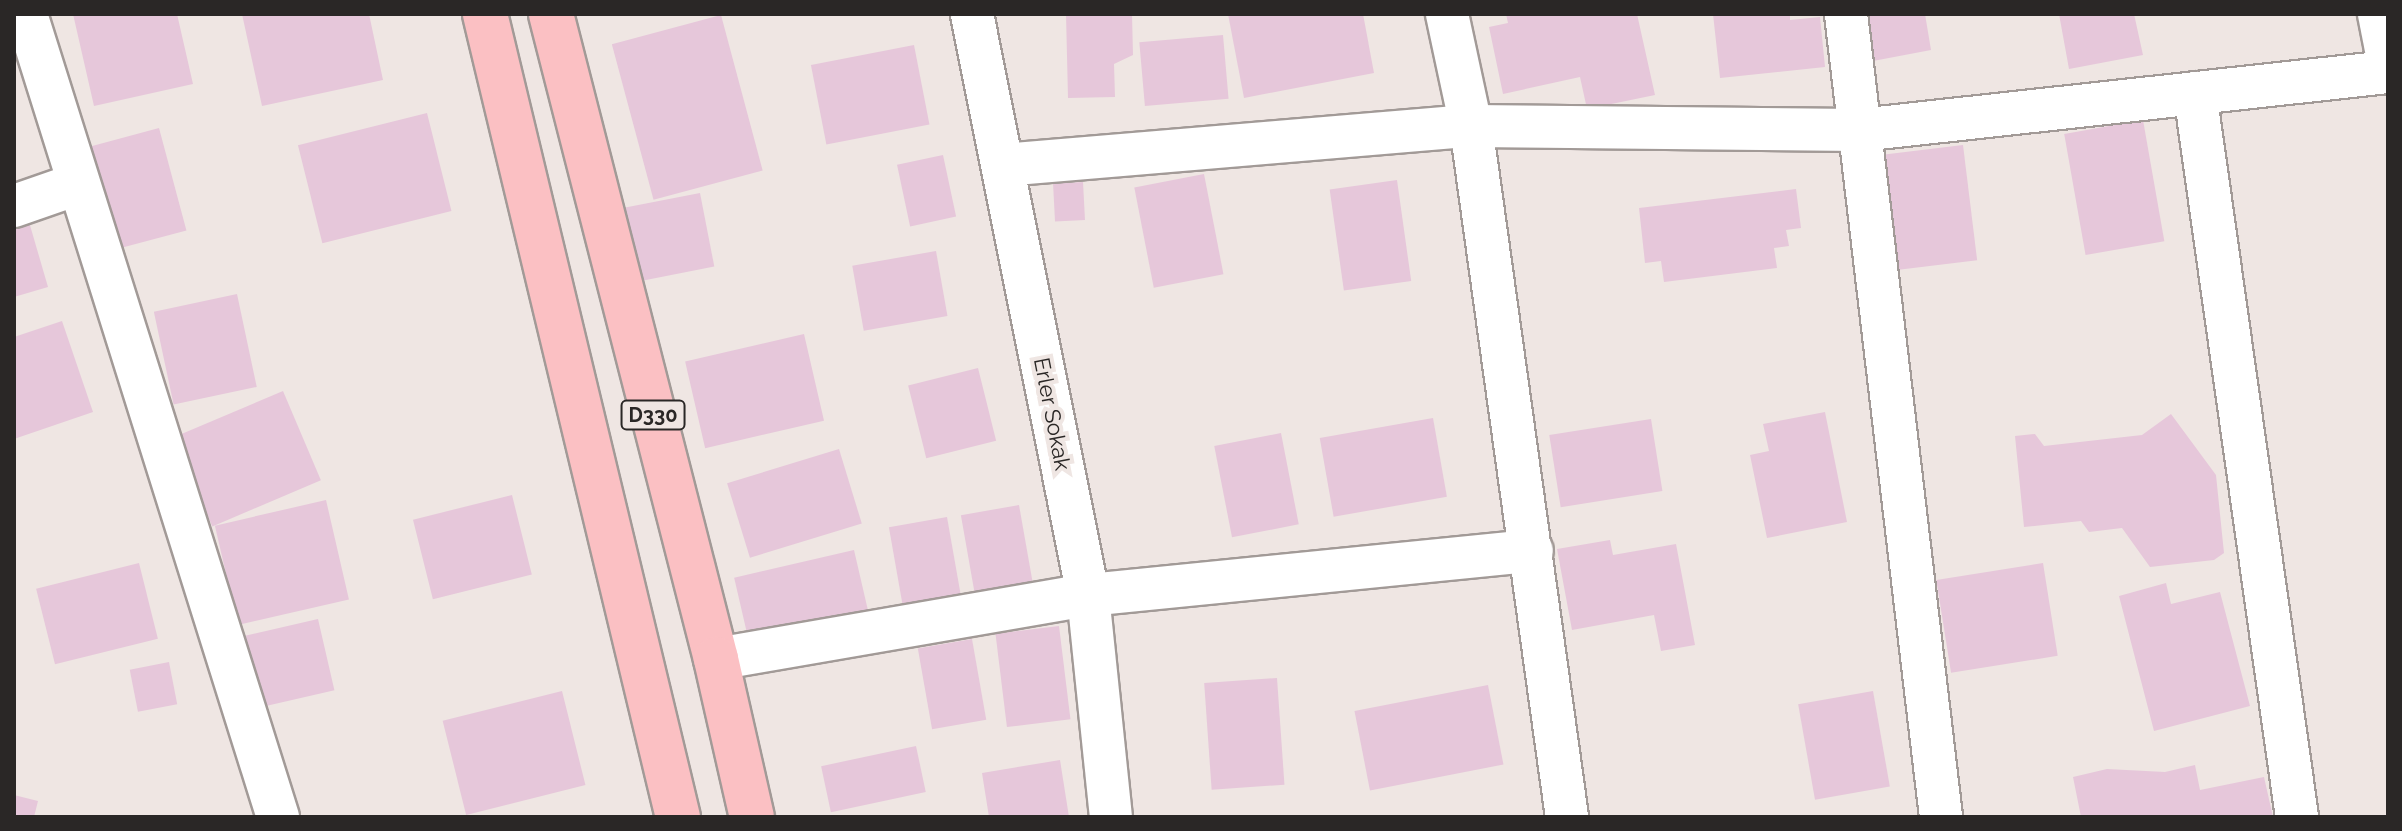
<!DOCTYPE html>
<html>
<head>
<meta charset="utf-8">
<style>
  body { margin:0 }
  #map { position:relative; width:2402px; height:831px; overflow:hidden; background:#efe6e3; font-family:Raleway,sans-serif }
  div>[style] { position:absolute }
  .building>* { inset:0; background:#e6c7da; transform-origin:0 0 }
  .roads { filter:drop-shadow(2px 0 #a29a97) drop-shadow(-2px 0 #a29a97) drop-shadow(0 2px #a29a97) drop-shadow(0 -2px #a29a97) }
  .minor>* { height:42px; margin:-21px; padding:0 21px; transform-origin:21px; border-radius:21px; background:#fff }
  .major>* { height:44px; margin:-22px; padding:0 22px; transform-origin:22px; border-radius:22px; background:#fbc0c3 }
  span { translate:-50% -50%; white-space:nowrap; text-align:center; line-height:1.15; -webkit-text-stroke:8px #efe6e3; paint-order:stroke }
  .shield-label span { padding:2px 6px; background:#efe6e3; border:2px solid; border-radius:6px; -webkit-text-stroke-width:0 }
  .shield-label { font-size:20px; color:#2a2726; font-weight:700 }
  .street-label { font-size:22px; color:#2a2726 }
  .frame { position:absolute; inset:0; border:16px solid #2a2726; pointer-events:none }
</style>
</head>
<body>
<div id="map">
  <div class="building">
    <div style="clip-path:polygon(73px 14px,177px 14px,193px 84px,94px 106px)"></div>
    <div style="clip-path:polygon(242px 14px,369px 14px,383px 80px,262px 106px)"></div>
    <div style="clip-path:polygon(1066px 14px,1132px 14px,1133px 55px,1114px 64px,1115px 97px,1068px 98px)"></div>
    <div style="clip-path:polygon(1228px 14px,1363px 14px,1374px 73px,1244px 98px)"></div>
    <div style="clip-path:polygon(1506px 14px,1637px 14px,1655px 95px,1587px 109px,1580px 77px,1503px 94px,1489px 27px,1508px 23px)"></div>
    <div style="clip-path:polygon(1713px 14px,1790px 14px,1790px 20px,1820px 17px,1825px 67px,1720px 78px)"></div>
    <div style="clip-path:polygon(1864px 14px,1925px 14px,1931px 50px,1873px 61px)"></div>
    <div style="clip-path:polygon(2059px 14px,2134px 14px,2143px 55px,2069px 69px)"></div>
    <div style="left:721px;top:15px;width:161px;height:113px;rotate:75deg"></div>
    <div style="left:1223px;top:35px;width:64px;height:84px;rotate:85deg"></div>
    <div style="left:914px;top:45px;width:81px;height:105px;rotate:79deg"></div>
    <div style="left:427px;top:113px;width:101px;height:133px;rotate:76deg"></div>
    <div style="left:2143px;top:120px;width:123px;height:80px;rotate:80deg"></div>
    <div style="left:159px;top:128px;width:106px;height:73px;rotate:75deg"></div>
    <div style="left:1963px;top:145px;width:116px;height:81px;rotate:83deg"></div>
    <div style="left:943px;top:155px;width:63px;height:47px;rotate:78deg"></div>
    <div style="left:1204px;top:174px;width:102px;height:71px;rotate:79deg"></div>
    <div style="left:1397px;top:180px;width:102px;height:68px;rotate:82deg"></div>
    <div style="left:1083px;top:182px;width:38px;height:30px;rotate:87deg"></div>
    <div style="clip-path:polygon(1796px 189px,1801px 228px,1786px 230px,1789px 246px,1774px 248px,1777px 268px,1664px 282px,1661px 261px,1645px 263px,1639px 208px)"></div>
    <div style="left:700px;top:193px;width:75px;height:80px;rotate:79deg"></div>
    <div style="clip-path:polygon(27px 215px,48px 287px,14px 297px,14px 219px)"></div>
    <div style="left:936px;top:251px;width:66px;height:85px;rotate:80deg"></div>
    <div style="left:237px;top:294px;width:95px;height:85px;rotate:78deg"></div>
    <div style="clip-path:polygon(62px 321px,93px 412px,14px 439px,14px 337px)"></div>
    <div style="left:804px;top:334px;width:89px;height:122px;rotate:77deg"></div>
    <div style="left:978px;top:368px;width:75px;height:72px;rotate:76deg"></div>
    <div style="left:283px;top:391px;width:97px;height:118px;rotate:67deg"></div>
    <div style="clip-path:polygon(1825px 412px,1847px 522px,1767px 538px,1750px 455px,1769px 451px,1763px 424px)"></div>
    <div style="clip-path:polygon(2171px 414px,2216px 475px,2224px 553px,2214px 560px,2150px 567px,2122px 528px,2089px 532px,2081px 521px,2024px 527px,2015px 436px,2035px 434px,2044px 446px,2142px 435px)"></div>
    <div style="left:1433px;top:418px;width:80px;height:115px;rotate:80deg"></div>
    <div style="left:1651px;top:419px;width:73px;height:103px;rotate:81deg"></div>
    <div style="left:1281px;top:433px;width:93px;height:68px;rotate:79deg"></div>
    <div style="left:839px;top:449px;width:78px;height:117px;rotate:73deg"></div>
    <div style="left:512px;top:495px;width:82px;height:102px;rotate:76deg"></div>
    <div style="left:326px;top:500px;width:102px;height:114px;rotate:77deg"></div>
    <div style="left:1019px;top:505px;width:78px;height:59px;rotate:80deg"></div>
    <div style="left:947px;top:517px;width:84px;height:59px;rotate:80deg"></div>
    <div style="clip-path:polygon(1610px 540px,1613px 555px,1676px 544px,1695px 645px,1661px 651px,1654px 615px,1572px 630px,1557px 549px)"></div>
    <div style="left:854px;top:550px;width:64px;height:123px;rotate:77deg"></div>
    <div style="left:139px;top:563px;width:78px;height:106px;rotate:76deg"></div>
    <div style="left:2043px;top:563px;width:94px;height:108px;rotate:81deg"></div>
    <div style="clip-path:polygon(2166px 583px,2171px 604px,2220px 592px,2250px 706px,2154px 731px,2119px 596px)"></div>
    <div style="left:318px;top:619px;width:73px;height:77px;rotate:77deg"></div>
    <div style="left:1059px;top:626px;width:94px;height:64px;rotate:83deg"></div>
    <div style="left:972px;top:639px;width:82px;height:55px;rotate:80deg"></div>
    <div style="left:169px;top:662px;width:43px;height:40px;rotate:79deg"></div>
    <div style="left:1277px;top:678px;width:107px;height:73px;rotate:86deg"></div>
    <div style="left:1488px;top:685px;width:81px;height:136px;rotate:79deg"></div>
    <div style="left:562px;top:691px;width:97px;height:123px;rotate:76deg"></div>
    <div style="left:1873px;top:691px;width:97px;height:76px;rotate:80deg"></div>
    <div style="left:916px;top:746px;width:47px;height:97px;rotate:78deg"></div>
    <div style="clip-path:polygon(1060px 760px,1069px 817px,989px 817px,982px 773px)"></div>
    <div style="clip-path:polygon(2195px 765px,2200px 790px,2264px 777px,2273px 817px,2081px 817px,2073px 777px,2107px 769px,2165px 772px)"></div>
    <div style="clip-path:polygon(14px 795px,38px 801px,34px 817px,14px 817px)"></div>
  </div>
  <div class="roads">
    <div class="minor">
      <div style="left:26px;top:14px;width:842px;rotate:72.58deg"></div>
      <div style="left:972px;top:14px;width:592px;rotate:78.71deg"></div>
      <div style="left:1088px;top:595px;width:223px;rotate:84.1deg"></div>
      <div style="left:1447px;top:14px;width:115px;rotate:77.9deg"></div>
      <div style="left:1471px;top:126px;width:698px;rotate:82.09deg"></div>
      <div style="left:1846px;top:14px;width:809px;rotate:83.25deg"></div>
      <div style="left:2379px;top:14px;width:47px;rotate:78.9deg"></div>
      <div style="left:2195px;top:93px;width:731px;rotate:81.98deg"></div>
      <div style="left:1003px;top:165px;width:470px;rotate:-4.8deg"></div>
      <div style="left:1471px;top:126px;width:389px;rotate:0.6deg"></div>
      <div style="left:1860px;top:130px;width:531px;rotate:-6.27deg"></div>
      <div style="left:14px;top:206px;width:67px;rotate:-19.2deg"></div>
      <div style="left:716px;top:659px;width:377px;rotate:-9.8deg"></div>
      <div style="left:1088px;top:595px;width:446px;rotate:-5.7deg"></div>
    </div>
    <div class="major">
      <div style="left:485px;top:14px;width:826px;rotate:76.49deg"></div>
      <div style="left:551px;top:14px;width:666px;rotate:75.65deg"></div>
      <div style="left:716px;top:659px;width:162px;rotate:77.2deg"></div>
    </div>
  </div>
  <div class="shield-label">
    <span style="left:653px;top:415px">D330</span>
  </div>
  <div class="street-label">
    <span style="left:1052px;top:414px;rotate:79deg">Erler Sokak</span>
  </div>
  <div class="frame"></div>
</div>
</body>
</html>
